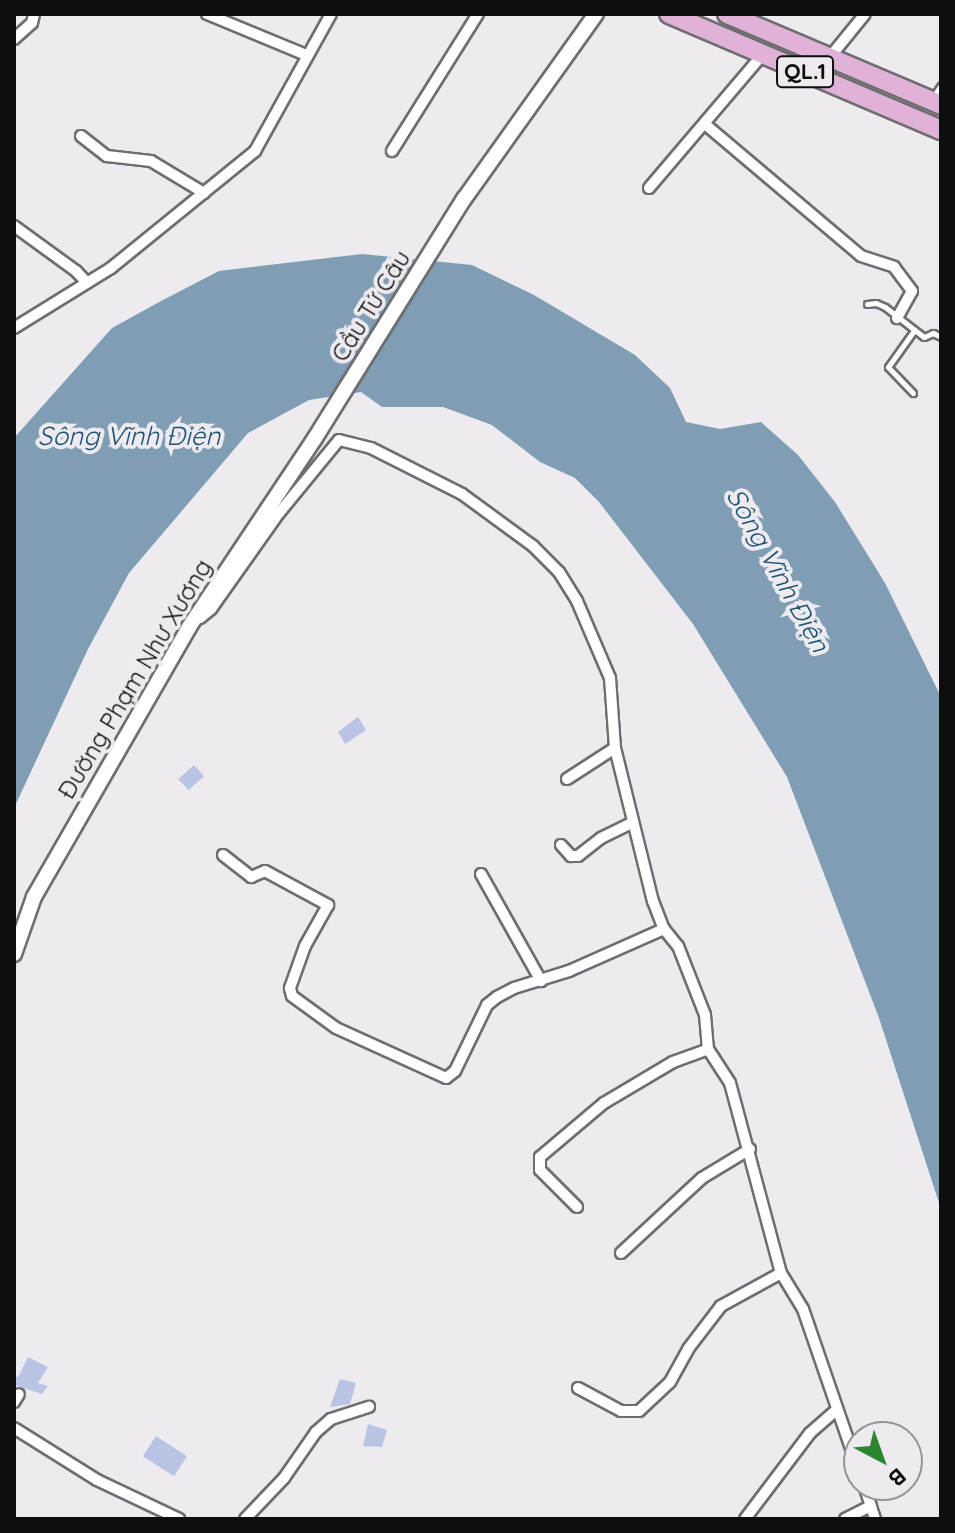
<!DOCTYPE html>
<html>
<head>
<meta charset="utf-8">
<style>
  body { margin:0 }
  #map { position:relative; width:955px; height:1533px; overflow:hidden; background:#edebef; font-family:Quicksand,sans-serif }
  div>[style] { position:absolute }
  .water>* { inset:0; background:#7f9db3 }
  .building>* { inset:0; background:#b9c4e4; transform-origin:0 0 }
  .roads { filter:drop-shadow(2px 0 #6e6d70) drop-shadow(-2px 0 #6e6d70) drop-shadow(0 2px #6e6d70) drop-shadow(0 -2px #6e6d70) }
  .service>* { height:5px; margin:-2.5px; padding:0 2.5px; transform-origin:2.5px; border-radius:2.5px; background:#fff }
  .minor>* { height:10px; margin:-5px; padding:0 5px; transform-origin:5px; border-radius:5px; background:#fff }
  .secondary>* { height:14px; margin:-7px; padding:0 7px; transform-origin:7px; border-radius:7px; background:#fff }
  .trunk>* { height:18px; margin:-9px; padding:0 9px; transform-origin:9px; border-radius:9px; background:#e0b2d7 }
  span { translate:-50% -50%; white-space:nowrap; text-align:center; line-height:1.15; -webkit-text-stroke:8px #edebef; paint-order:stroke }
  .shield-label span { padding:2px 6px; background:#edebef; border:2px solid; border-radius:6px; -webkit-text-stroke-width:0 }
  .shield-label { font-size:22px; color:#0e0e0f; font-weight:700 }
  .street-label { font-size:24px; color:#0e0e0f }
  .water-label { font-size:26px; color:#1d5272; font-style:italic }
  .frame { position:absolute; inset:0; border:16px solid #0e0e0f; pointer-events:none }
  .north { position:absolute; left:843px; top:1421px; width:80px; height:80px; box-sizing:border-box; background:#edebef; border:2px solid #949395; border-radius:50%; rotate:139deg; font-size:22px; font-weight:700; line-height:32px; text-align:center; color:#0e0e0f }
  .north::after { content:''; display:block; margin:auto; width:28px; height:36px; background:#2d8533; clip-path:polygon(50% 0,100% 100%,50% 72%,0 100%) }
</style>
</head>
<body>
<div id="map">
  <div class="water">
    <div style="clip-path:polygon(362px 254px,472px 265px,534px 295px,635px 355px,670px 388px,686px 422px,720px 429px,761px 422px,798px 455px,835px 502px,885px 583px,941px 697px,941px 1209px,879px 1018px,787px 777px,693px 624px,599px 502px,575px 478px,540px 462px,492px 425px,443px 407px,382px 407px,361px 392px,309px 400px,248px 433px,129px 573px,88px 649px,14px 808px,14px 438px,112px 328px,161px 301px,219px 271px)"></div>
  </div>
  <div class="building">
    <div style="clip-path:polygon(358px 717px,366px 730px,345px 744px,338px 732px)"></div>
    <div style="left:194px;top:765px;width:15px;height:21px;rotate:48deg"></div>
    <div style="clip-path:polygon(28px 1357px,48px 1367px,38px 1383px,48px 1386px,42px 1394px,14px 1385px,14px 1376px,18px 1377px)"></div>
    <div style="clip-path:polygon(340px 1379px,356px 1383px,350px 1404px,330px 1407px)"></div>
    <div style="clip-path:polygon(368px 1424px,387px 1430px,382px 1447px,363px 1446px)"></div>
    <div style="left:156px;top:1436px;width:37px;height:24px;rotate:33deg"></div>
  </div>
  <div class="roads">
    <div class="service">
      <div style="left:933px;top:97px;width:14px;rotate:-56deg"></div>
      <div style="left:867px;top:304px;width:9px;rotate:-6deg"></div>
      <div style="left:876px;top:303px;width:10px;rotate:24deg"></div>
      <div style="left:885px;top:307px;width:49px;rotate:37.6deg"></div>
      <div style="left:924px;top:337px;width:10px;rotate:-24deg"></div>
      <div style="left:933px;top:333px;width:9px;rotate:27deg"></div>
      <div style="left:913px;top:393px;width:36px;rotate:-134deg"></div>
      <div style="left:888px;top:367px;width:43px;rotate:-54.5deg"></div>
    </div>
    <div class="minor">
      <div style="left:207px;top:14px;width:107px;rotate:22.5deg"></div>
      <div style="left:14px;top:39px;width:24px;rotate:-42deg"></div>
      <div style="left:32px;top:23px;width:9px;rotate:-77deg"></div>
      <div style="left:830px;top:57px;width:55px;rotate:-50.9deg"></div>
      <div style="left:706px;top:125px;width:203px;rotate:40.2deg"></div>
      <div style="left:861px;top:256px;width:35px;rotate:18deg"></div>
      <div style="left:894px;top:267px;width:30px;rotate:53deg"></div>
      <div style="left:912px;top:291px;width:31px;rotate:119deg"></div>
      <div style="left:81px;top:136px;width:33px;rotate:38deg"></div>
      <div style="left:107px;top:156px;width:44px;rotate:6.5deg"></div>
      <div style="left:151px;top:161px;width:62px;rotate:31.1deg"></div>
      <div style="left:392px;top:151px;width:162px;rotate:-57.9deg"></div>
      <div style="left:649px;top:188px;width:176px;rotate:-49.6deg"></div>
      <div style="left:14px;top:226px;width:77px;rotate:36deg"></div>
      <div style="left:76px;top:271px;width:16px;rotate:47deg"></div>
      <div style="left:14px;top:328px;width:114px;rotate:-31.7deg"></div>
      <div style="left:111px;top:268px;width:186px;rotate:-39.1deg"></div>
      <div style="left:255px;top:151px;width:157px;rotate:-61deg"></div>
      <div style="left:200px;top:618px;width:14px;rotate:-39deg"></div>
      <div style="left:211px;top:609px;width:118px;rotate:-54.7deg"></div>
      <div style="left:279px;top:513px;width:94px;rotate:-50.6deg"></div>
      <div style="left:339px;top:440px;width:33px;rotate:14deg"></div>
      <div style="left:371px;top:448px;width:102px;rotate:26.8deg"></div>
      <div style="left:462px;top:494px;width:88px;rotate:36.2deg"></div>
      <div style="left:533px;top:546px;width:37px;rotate:45deg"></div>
      <div style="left:559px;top:572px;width:34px;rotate:58deg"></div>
      <div style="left:577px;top:601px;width:84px;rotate:66.8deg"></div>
      <div style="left:610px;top:678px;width:70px;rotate:85.9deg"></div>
      <div style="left:615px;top:748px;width:158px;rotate:76.1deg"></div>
      <div style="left:653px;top:901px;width:30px;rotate:69deg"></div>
      <div style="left:664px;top:929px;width:22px;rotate:51deg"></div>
      <div style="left:678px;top:946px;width:74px;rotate:68.6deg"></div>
      <div style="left:705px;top:1015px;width:34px;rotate:85deg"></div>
      <div style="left:708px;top:1049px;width:40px;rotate:57.1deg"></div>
      <div style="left:730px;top:1083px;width:197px;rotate:75deg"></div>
      <div style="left:781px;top:1273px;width:42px;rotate:58.6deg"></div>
      <div style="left:803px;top:1309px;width:172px;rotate:71deg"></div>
      <div style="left:567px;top:779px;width:57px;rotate:-32.9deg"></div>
      <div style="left:561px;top:845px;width:15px;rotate:48deg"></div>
      <div style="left:571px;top:856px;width:7px"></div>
      <div style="left:578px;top:856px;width:29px;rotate:-38deg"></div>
      <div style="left:601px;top:838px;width:34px;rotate:-26deg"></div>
      <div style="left:223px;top:855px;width:36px;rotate:38deg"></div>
      <div style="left:251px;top:877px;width:15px;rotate:-23deg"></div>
      <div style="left:265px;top:871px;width:72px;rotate:28.4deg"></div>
      <div style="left:328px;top:905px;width:47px;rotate:119.3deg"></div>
      <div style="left:305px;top:946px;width:45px;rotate:109.7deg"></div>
      <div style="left:290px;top:988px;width:8px;rotate:76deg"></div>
      <div style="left:292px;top:996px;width:54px;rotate:36deg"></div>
      <div style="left:336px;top:1028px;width:121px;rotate:24.4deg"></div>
      <div style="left:446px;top:1078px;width:11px;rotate:-38deg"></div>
      <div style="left:455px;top:1071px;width:73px;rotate:-64.1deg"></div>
      <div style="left:487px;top:1005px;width:13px;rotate:-39deg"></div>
      <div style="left:497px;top:997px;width:19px;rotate:-28deg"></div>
      <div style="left:514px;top:988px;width:58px;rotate:-17.2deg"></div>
      <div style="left:569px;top:971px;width:104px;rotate:-23.9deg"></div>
      <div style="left:481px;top:874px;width:123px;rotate:60.7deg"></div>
      <div style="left:577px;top:1207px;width:52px;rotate:-135deg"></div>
      <div style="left:540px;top:1170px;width:13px;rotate:-90deg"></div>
      <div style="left:540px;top:1157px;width:84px;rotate:-40.2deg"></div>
      <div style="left:604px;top:1103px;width:80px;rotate:-30.7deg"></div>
      <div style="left:673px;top:1062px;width:37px;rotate:-20deg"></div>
      <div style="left:621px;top:1253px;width:110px;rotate:-42.8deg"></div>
      <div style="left:702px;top:1178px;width:56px;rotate:-31.1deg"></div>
      <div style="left:578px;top:1388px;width:49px;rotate:28.1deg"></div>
      <div style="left:621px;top:1411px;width:18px"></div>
      <div style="left:639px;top:1411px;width:42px;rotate:-43.1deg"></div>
      <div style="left:670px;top:1382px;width:38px;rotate:-61deg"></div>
      <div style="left:688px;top:1349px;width:54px;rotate:-52.5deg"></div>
      <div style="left:721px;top:1306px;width:68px;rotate:-28.8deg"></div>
      <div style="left:14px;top:1402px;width:9px;rotate:-58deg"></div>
      <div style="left:14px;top:1428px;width:98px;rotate:32.1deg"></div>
      <div style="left:97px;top:1480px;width:91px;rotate:25.4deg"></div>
      <div style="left:864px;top:1485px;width:36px;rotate:72deg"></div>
      <div style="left:245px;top:1519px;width:57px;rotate:-46.4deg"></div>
      <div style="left:284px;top:1478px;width:56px;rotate:-55.2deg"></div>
      <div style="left:316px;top:1432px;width:20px;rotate:-41deg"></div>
      <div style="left:331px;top:1419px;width:40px;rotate:-18deg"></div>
      <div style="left:745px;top:1519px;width:108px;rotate:-52.9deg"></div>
      <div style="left:810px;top:1433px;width:33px;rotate:-41deg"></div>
      <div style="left:845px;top:1519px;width:29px;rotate:-27deg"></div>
    </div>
    <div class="secondary">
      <div style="left:14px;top:954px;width:60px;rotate:-70.7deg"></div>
      <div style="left:34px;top:897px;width:311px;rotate:-60.1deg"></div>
      <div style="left:189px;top:627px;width:227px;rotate:-56.3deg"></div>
      <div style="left:315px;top:438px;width:282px;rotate:-58.1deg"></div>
      <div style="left:464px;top:199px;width:227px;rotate:-54.5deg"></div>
    </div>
    <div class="trunk">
      <div style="left:669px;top:14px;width:296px;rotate:23.1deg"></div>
      <div style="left:727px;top:14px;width:233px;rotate:23deg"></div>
    </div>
  </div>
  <div class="shield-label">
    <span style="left:805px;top:72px">QL.1</span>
  </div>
  <div class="street-label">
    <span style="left:371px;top:306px;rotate:-58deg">Cầu Tứ Câu</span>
    <span style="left:135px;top:679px;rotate:-59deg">Đường Phạm Như Xương</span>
  </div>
  <div class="water-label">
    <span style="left:129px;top:436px">Sông Vĩnh Điện</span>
    <span style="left:778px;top:570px;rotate:61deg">Sông Vĩnh Điện</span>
  </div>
  <div class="frame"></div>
  <div class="north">B</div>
</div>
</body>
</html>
